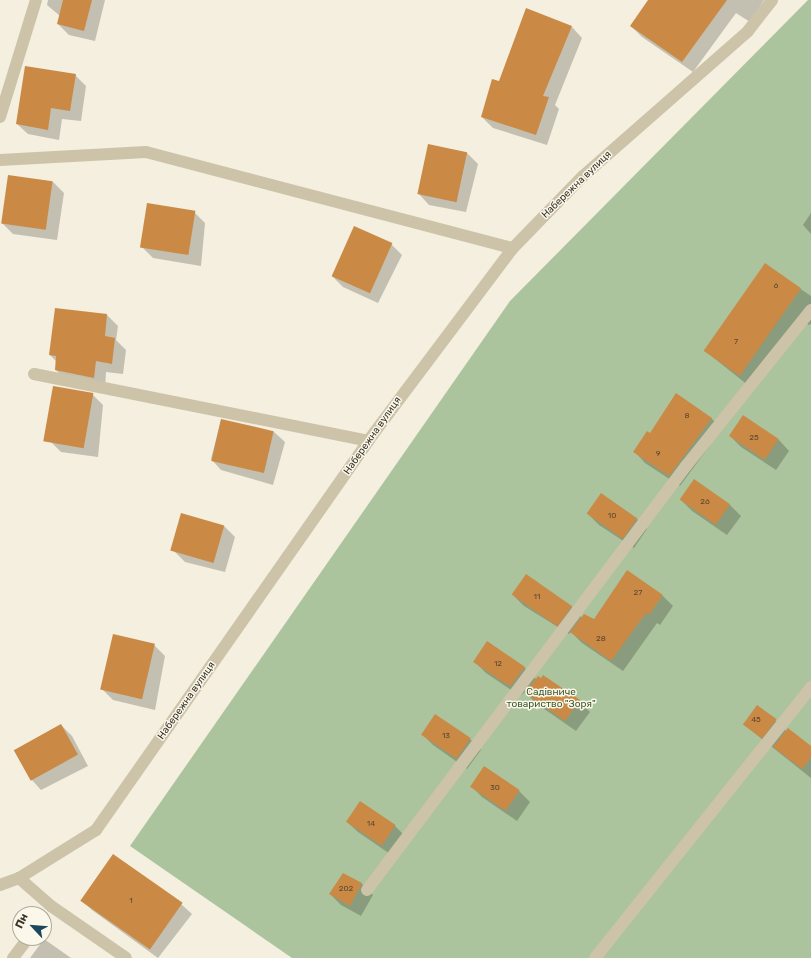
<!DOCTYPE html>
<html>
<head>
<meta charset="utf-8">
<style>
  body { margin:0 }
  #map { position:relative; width:811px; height:958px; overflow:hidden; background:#f4efde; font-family:Rubik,sans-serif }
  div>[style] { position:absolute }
  .green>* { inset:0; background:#acc49d }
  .shadow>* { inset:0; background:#0003 }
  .building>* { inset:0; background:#ca8a46; transform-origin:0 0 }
  .minor>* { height:12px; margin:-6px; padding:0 6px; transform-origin:6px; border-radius:6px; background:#cdc3a9 }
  span { translate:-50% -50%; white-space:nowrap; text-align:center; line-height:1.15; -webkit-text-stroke:3px #fbf8eb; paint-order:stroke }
  .number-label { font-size:8px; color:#5d4930 }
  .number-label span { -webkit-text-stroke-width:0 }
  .street-label { font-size:10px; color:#393329 }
  .park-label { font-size:10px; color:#3c592c }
  .north { position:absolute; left:12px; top:906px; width:40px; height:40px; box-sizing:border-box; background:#fbf8eb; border:1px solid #ada99d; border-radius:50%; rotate:296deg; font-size:11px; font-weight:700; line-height:16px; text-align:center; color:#393329 }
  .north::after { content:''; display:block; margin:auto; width:14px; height:18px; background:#1d475d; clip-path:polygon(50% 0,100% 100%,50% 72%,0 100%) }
</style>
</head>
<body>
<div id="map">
  <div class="green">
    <div style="clip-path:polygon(808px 0,811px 0,811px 958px,292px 958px,130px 846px,510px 301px)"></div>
  </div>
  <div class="shadow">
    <div style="clip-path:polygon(48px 0,105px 0,95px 41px,69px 35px,58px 24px,60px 16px,47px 5px)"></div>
    <div style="clip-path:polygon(650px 0,764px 0,750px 22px,736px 13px,693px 72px,642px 37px,631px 26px)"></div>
    <div style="clip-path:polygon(572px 27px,582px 38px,555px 105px,559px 109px,547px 145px,493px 128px,482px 117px,499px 83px)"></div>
    <div style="clip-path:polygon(75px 75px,86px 86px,81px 121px,62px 119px,59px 140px,28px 134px,17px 124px)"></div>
    <div style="clip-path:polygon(429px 145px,467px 153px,478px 164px,466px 212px,429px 205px,419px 194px)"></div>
    <div style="clip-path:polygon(9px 176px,53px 182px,64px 193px,57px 240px,13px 234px,2px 223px)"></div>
    <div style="clip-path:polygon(194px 212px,205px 223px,201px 266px,153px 258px,142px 247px)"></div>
    <div style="clip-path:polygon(811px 213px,811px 234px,803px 225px)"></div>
    <div style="clip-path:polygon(391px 244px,402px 255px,378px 303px,343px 287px,332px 276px)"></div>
    <div style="clip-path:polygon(765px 265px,811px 296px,811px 324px,809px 325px,805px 323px,749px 386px,705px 351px)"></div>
    <div style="clip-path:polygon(107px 315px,118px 326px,116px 340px,126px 350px,123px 374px,106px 372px,105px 389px,66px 381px,56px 370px,56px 361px,50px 355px)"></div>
    <div style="clip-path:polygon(92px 394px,103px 405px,98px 457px,61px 452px,50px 441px)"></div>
    <div style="clip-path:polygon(676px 395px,712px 419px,722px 429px,680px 486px,645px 463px,635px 452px,650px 434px)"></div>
    <div style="clip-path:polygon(743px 416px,779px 440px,789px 451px,776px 470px,741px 447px,730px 436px)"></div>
    <div style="clip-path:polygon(221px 420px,274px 432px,285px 442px,273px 485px,221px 470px,211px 459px)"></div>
    <div style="clip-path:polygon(694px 481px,730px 505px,741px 516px,727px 535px,692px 511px,681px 500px)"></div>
    <div style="clip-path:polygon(588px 514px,636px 518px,647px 529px,634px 548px,599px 525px)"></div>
    <div style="clip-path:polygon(224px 526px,235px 537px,225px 572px,185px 562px,174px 551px)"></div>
    <div style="clip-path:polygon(513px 595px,571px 606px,582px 618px,595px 620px,663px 596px,673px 606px,660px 625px,657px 623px,623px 671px,582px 643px,571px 632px,569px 634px,524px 606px)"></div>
    <div style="clip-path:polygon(488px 642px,525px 668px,536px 679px,579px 701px,590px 712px,576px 731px,537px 704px,525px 692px,520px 696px,486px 673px,475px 662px)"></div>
    <div style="clip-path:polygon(154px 645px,165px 656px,155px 710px,113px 700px,102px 689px)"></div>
    <div style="clip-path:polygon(775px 720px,786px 731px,811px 747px,811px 778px,743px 724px)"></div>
    <div style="clip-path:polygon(61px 725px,72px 736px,88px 766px,41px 790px,31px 779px)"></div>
    <div style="clip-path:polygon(422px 734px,470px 739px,481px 750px,467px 769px,433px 745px)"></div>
    <div style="clip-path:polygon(471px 786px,519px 791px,530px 802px,517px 821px,482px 797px)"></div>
    <div style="clip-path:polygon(347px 822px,395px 826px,406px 837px,393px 856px,358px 832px)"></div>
    <div style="clip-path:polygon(344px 874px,362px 884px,373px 895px,361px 916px,341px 905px,330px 894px)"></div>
    <div style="clip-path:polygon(81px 900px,181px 904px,192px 914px,158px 958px,92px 910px)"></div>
    <div style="clip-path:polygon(44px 939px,71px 958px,30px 958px)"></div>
  </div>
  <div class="building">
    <div style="clip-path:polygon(63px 0,92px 0,84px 31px,57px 24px)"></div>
    <div style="clip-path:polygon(648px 0,727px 0,682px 62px,630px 26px)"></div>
    <div style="clip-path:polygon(526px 8px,572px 26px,543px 96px,549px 97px,536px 135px,481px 117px,492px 79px,499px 81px)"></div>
    <div style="clip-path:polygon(25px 66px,76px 74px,70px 111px,51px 108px,48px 130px,16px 124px)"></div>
    <div style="left:428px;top:144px;width:40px;height:51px;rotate:12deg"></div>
    <div style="left:8px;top:175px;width:45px;height:49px;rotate:8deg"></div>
    <div style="left:147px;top:203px;width:49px;height:45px;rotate:9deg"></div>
    <div style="left:354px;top:226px;width:42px;height:55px;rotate:24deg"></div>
    <div style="left:765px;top:263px;width:44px;height:107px;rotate:35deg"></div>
    <div style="clip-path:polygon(55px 308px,107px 314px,105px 336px,115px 338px,112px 364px,96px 361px,94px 378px,55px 370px,56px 356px,49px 355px)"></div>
    <div style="left:53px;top:386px;width:41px;height:56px;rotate:10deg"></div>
    <div style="clip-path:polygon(676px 393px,712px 418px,669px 476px,633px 452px,647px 431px,650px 433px)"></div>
    <div style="left:743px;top:415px;width:43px;height:25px;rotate:34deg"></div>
    <div style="left:221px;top:419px;width:54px;height:43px;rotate:13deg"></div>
    <div style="left:694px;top:479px;width:44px;height:25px;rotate:35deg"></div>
    <div style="left:601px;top:493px;width:44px;height:25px;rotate:35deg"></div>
    <div style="left:181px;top:513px;width:45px;height:39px;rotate:16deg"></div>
    <div style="clip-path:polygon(627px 570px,663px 595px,649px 615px,646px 613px,611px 661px,570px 632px,584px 614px,594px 619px)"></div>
    <div style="left:526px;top:574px;width:56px;height:25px;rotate:35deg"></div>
    <div style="left:113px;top:634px;width:43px;height:57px;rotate:13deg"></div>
    <div style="clip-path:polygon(487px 641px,525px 667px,512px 684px,509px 686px,473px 662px)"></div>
    <div style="clip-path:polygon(543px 675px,580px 700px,565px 721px,525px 693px,538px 676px,541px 678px)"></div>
    <div style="left:757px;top:705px;width:24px;height:24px;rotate:36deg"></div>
    <div style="left:435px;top:714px;width:43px;height:25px;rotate:34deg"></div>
    <div style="left:61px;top:724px;width:35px;height:54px;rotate:61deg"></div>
    <div style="clip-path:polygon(788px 728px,811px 746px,811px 757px,802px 769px,773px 747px)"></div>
    <div style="left:484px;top:766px;width:43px;height:25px;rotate:34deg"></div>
    <div style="left:360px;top:801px;width:43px;height:25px;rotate:34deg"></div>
    <div style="left:113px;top:854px;width:85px;height:57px;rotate:35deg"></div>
    <div style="clip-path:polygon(343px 873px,362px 883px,350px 906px,329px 894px)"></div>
  </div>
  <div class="minor">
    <div style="left:0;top:117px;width:122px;rotate:-72.9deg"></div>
    <div style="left:0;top:160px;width:146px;rotate:-3.1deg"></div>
    <div style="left:146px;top:152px;width:379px;rotate:14.7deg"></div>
    <div style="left:34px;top:374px;width:341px;rotate:11.3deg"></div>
    <div style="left:19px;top:878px;width:43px;rotate:41.2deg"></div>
    <div style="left:51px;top:906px;width:91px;rotate:34.7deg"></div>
    <div style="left:0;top:885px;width:20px;rotate:-20deg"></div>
    <div style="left:19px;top:878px;width:91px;rotate:-31.9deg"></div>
    <div style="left:96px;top:830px;width:475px;rotate:-55deg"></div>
    <div style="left:368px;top:441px;width:241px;rotate:-53.1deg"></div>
    <div style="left:513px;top:248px;width:99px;rotate:-45.8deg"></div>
    <div style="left:582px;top:177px;width:221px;rotate:-41.3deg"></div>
    <div style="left:748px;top:31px;width:39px;rotate:-52deg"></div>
    <div style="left:367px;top:890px;width:531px;rotate:-53.04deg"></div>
    <div style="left:686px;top:466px;width:200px;rotate:-51.3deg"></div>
    <div style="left:13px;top:958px;width:25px;rotate:-53deg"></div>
    <div style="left:595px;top:958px;width:347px;rotate:-51.4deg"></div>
  </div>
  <div class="number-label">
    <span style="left:776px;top:286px">6</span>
    <span style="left:736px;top:342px">7</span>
    <span style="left:687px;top:416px">8</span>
    <span style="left:754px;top:438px">25</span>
    <span style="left:658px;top:454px">9</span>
    <span style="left:705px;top:502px">26</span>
    <span style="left:612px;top:516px">10</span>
    <span style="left:638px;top:593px">27</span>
    <span style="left:537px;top:597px">11</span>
    <span style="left:601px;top:639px">28</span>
    <span style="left:498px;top:664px">12</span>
    <span style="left:756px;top:720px">45</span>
    <span style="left:446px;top:736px">13</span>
    <span style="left:495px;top:788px">30</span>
    <span style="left:371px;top:824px">14</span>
    <span style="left:346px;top:889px">202</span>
    <span style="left:131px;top:901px">1</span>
  </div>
  <div class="street-label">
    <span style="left:577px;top:185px;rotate:-44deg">Набережна вулиця</span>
    <span style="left:373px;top:436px;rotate:-55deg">Набережна вулиця</span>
    <span style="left:187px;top:701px;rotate:-55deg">Набережна вулиця</span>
  </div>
  <div class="park-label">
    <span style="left:551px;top:698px">Садівниче<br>товариство "Зоря"</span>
  </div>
  <div class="north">Пн</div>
</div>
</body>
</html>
